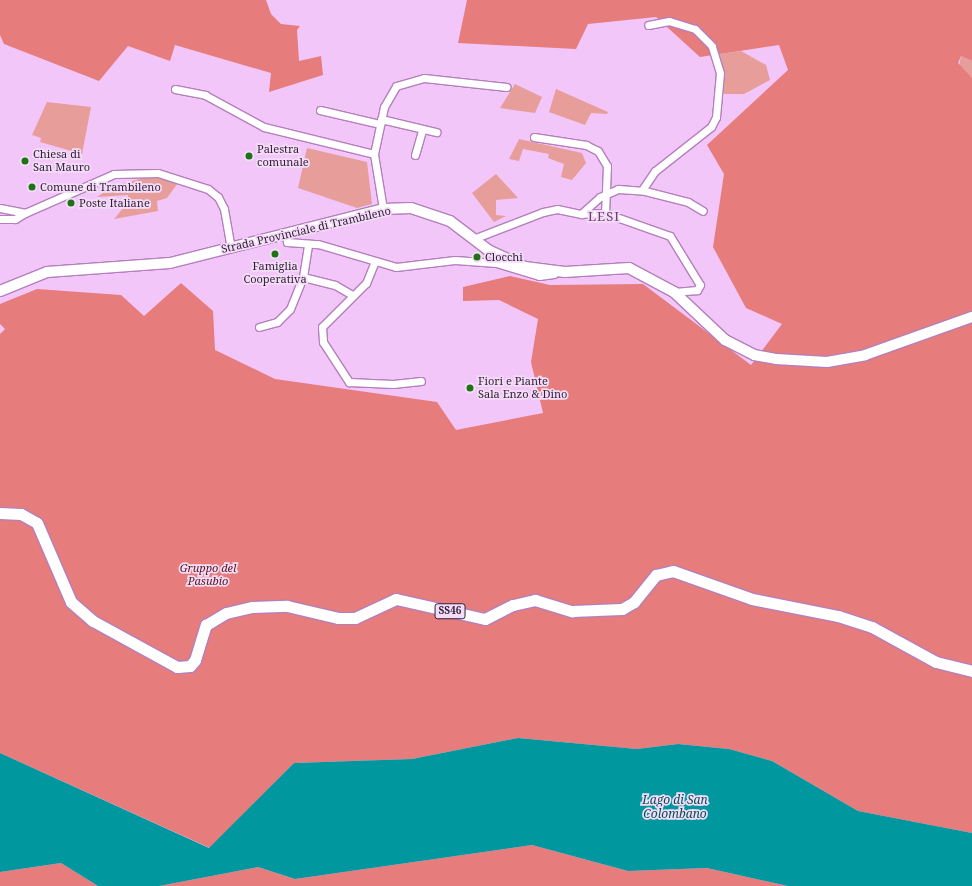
<!DOCTYPE html>
<html>
<head>
<meta charset="utf-8">
<style>
  body { margin:0 }
  #map { position:relative; width:972px; height:886px; overflow:hidden; background:#f3c6fa; font-family:"Noto Serif",serif }
  div>[style] { position:absolute }
  .green>* { inset:0; background:#e79d9a }
  .forest>* { inset:0; background:#e67c7b }
  .water>* { inset:0; background:#00979f }
  .roads { filter:drop-shadow(1px 0 #b47fbc) drop-shadow(-1px 0 #b47fbc) drop-shadow(0 1px #b47fbc) drop-shadow(0 -1px #b47fbc) }
  .street>* { height:7px; margin:-3.5px; padding:0 3.5px; transform-origin:3.5px; border-radius:3.5px; background:#fff }
  .secondary>* { height:10px; margin:-5px; padding:0 5px; transform-origin:5px; border-radius:5px; background:#fff }
  .primary>* { height:11px; margin:-5.5px; padding:0 5.5px; transform-origin:5.5px; border-radius:5.5px; background:#fff }
  .dots>* { width:11px; height:11px; translate:-50% -50%; box-sizing:border-box; border:2px solid #f3dcf7; border-radius:50% }
  span { translate:-50% -50%; white-space:nowrap; text-align:center; line-height:1.15; -webkit-text-stroke:3.5px #f3dcf7; paint-order:stroke }
  .shield-label span { padding:1px 3px; background:#f3dcf7; border:1px solid; border-radius:3px; -webkit-text-stroke-width:0 }
  .shield-label { font-size:10px; color:#321d35; font-weight:700 }
  .poi-label { font-size:11px; color:#321d35 }
  .left { translate:0 -50%; text-align:left }
  .street-label { font-size:11px; color:#321d35 }
  .park-label { font-size:11px; color:#571519; font-style:italic }
  .water-label { font-size:12px; color:#054f54; font-style:italic }
  .quarter-label { font-size:13px; color:#6e3d76; letter-spacing:1px }
</style>
</head>
<body>
<div id="map">
  <div class="green">
    <div style="clip-path:polygon(741px 51px,766px 65px,770px 80px,744px 94px,724px 94px,720px 54px)"></div>
    <div style="clip-path:polygon(961px 56px,972px 61px,972px 78px,959px 66px)"></div>
    <div style="clip-path:polygon(515px 84px,542px 97px,535px 113px,500px 108px)"></div>
    <div style="clip-path:polygon(556px 89px,608px 112px,607px 114px,591px 113px,585px 125px,549px 112px)"></div>
    <div style="clip-path:polygon(47px 102px,91px 107px,82px 154px,40px 142px,41px 138px,32px 135px)"></div>
    <div style="clip-path:polygon(519px 139px,582px 153px,586px 163px,572px 180px,561px 177px,564px 164px,548px 158px,549px 154px,523px 149px,519px 161px,509px 159px)"></div>
    <div style="clip-path:polygon(307px 148px,367px 162px,372px 204px,357px 208px,298px 188px)"></div>
    <div style="clip-path:polygon(496px 174px,518px 198px,496px 200px,496px 215px,506px 216px,494px 222px,472px 193px)"></div>
    <div style="clip-path:polygon(153px 176px,178px 183px,167px 198px,157px 201px,158px 211px,114px 219px,129px 201px,128px 195px,97px 197px,115px 185px)"></div>
  </div>
  <div class="forest">
    <div style="clip-path:polygon(0 0,266px 0,271px 14px,281px 24px,300px 26px,297px 30px,299px 61px,321px 56px,323px 75px,269px 92px,271px 73px,175px 45px,170px 61px,128px 46px,99px 81px,4px 44px,0 35px)"></div>
    <div style="clip-path:polygon(467px 0,972px 0,972px 61px,961px 56px,958px 63px,972px 78px,972px 833px,858px 811px,772px 761px,729px 749px,678px 744px,637px 749px,518px 738px,412px 759px,294px 763px,210px 848px,0 753px,0 334px,5px 329px,0 324px,0 304px,37px 289px,121px 295px,144px 316px,181px 283px,213px 311px,215px 350px,275px 379px,437px 402px,456px 430px,543px 413px,531px 362px,538px 319px,499px 300px,463px 301px,463px 287px,510px 276px,550px 285px,643px 284px,751px 365px,782px 324px,746px 308px,713px 247px,724px 174px,707px 145px,788px 70px,779px 45px,700px 57px,656px 17px,588px 24px,576px 49px,458px 43px)"></div>
    <div style="clip-path:polygon(532px 845px,628px 871px,707px 868px,788px 886px,159px 886px,258px 867px,295px 879px)"></div>
    <div style="clip-path:polygon(61px 863px,98px 886px,0 886px,0 872px)"></div>
  </div>
  <div class="water">
    <div style="clip-path:polygon(518px 738px,637px 749px,678px 744px,729px 749px,772px 761px,858px 811px,972px 833px,972px 886px,788px 886px,707px 868px,628px 871px,532px 845px,295px 879px,258px 867px,159px 886px,98px 886px,61px 863px,0 872px,0 753px,209px 848px,294px 763px,412px 759px)"></div>
  </div>
  <div class="roads">
    <div class="street">
      <div style="left:175px;top:89px;width:31px;rotate:11deg"></div>
      <div style="left:205px;top:95px;width:67px;rotate:28.5deg"></div>
      <div style="left:264px;top:127px;width:113px;rotate:13.8deg"></div>
      <div style="left:320px;top:110px;width:62px;rotate:13.1deg"></div>
      <div style="left:381px;top:119px;width:57px;rotate:13.3deg"></div>
      <div style="left:534px;top:137px;width:53px;rotate:8.7deg"></div>
      <div style="left:586px;top:145px;width:13px;rotate:27deg"></div>
      <div style="left:598px;top:151px;width:17px;rotate:59deg"></div>
      <div style="left:607px;top:166px;width:47px;rotate:92.4deg"></div>
      <div style="left:605px;top:213px;width:24px;rotate:178deg"></div>
      <div style="left:415px;top:155px;width:26px;rotate:-74deg"></div>
      <div style="left:642px;top:190px;width:23px;rotate:-56deg"></div>
      <div style="left:655px;top:171px;width:71px;rotate:-38.2deg"></div>
      <div style="left:711px;top:127px;width:11px;rotate:-63deg"></div>
      <div style="left:716px;top:117px;width:44px;rotate:-84.8deg"></div>
      <div style="left:720px;top:73px;width:28px;rotate:-107deg"></div>
      <div style="left:712px;top:46px;width:24px;rotate:-135deg"></div>
      <div style="left:695px;top:29px;width:27px;rotate:-163deg"></div>
      <div style="left:669px;top:21px;width:21px;rotate:169deg"></div>
      <div style="left:0;top:208px;width:25px;rotate:11deg"></div>
      <div style="left:25px;top:213px;width:97px;rotate:-23.7deg"></div>
      <div style="left:114px;top:174px;width:44px;rotate:-1.3deg"></div>
      <div style="left:158px;top:173px;width:52px;rotate:17.7deg"></div>
      <div style="left:208px;top:189px;width:13px;rotate:39deg"></div>
      <div style="left:218px;top:197px;width:13px;rotate:63deg"></div>
      <div style="left:224px;top:209px;width:39px;rotate:80deg"></div>
      <div style="left:383px;top:209px;width:56px;rotate:-99.3deg"></div>
      <div style="left:374px;top:154px;width:48px;rotate:-78deg"></div>
      <div style="left:384px;top:107px;width:24px;rotate:-60deg"></div>
      <div style="left:396px;top:86px;width:29px;rotate:-16deg"></div>
      <div style="left:424px;top:78px;width:83px;rotate:6.2deg"></div>
      <div style="left:605px;top:213px;width:69px;rotate:19.5deg"></div>
      <div style="left:670px;top:236px;width:57px;rotate:58.5deg"></div>
      <div style="left:700px;top:285px;width:6px;rotate:121deg"></div>
      <div style="left:697px;top:290px;width:23px;rotate:175deg"></div>
      <div style="left:0;top:219px;width:15px"></div>
      <div style="left:15px;top:219px;width:12px;rotate:-31deg"></div>
      <div style="left:286px;top:235px;width:7px;rotate:82deg"></div>
      <div style="left:287px;top:242px;width:31px;rotate:4deg"></div>
      <div style="left:318px;top:244px;width:81px;rotate:16.4deg"></div>
      <div style="left:396px;top:267px;width:59px;rotate:-6.8deg"></div>
      <div style="left:455px;top:260px;width:41px;rotate:4.2deg"></div>
      <div style="left:496px;top:263px;width:45px;rotate:16.8deg"></div>
      <div style="left:539px;top:276px;width:15px;rotate:-8deg"></div>
      <div style="left:473px;top:239px;width:75px;rotate:-21.1deg"></div>
      <div style="left:543px;top:212px;width:14px;rotate:-12deg"></div>
      <div style="left:557px;top:209px;width:25px;rotate:12deg"></div>
      <div style="left:581px;top:214px;width:25px;rotate:-42deg"></div>
      <div style="left:600px;top:197px;width:20px;rotate:-24deg"></div>
      <div style="left:618px;top:189px;width:27px;rotate:4deg"></div>
      <div style="left:645px;top:191px;width:44px;rotate:14.3deg"></div>
      <div style="left:688px;top:202px;width:17px;rotate:31deg"></div>
      <div style="left:375px;top:261px;width:24px;rotate:112deg"></div>
      <div style="left:366px;top:283px;width:62px;rotate:135deg"></div>
      <div style="left:322px;top:327px;width:15px;rotate:86deg"></div>
      <div style="left:323px;top:342px;width:48px;rotate:57deg"></div>
      <div style="left:349px;top:382px;width:44px;rotate:2.6deg"></div>
      <div style="left:393px;top:384px;width:28px;rotate:-6deg"></div>
      <div style="left:303px;top:277px;width:33px;rotate:14deg"></div>
      <div style="left:335px;top:285px;width:20px;rotate:30deg"></div>
      <div style="left:259px;top:327px;width:19px;rotate:-16deg"></div>
      <div style="left:277px;top:322px;width:18px;rotate:-45deg"></div>
      <div style="left:290px;top:309px;width:35px;rotate:-68deg"></div>
      <div style="left:303px;top:277px;width:32px;rotate:-81deg"></div>
    </div>
    <div class="secondary">
      <div style="left:0;top:291px;width:51px;rotate:-22deg"></div>
      <div style="left:47px;top:272px;width:123px;rotate:-4.2deg"></div>
      <div style="left:170px;top:263px;width:220px;rotate:-14.2deg"></div>
      <div style="left:383px;top:209px;width:28px;rotate:-2deg"></div>
      <div style="left:411px;top:208px;width:41px;rotate:18.4deg"></div>
      <div style="left:450px;top:221px;width:48px;rotate:37.3deg"></div>
      <div style="left:488px;top:250px;width:41px;rotate:24.7deg"></div>
      <div style="left:525px;top:267px;width:40px;rotate:7.1deg"></div>
      <div style="left:565px;top:272px;width:64px;rotate:-3.6deg"></div>
      <div style="left:629px;top:268px;width:51px;rotate:28.1deg"></div>
      <div style="left:674px;top:292px;width:70px;rotate:43.3deg"></div>
      <div style="left:725px;top:340px;width:33px;rotate:27deg"></div>
      <div style="left:754px;top:355px;width:22px;rotate:10deg"></div>
      <div style="left:776px;top:359px;width:51px;rotate:3.4deg"></div>
      <div style="left:827px;top:362px;width:39px;rotate:-10deg"></div>
      <div style="left:865px;top:355px;width:114px;rotate:-19.6deg"></div>
    </div>
    <div class="primary">
      <div style="left:0;top:513px;width:21px;rotate:3deg"></div>
      <div style="left:21px;top:514px;width:18px;rotate:29deg"></div>
      <div style="left:37px;top:523px;width:86px;rotate:66.7deg"></div>
      <div style="left:71px;top:602px;width:29px;rotate:41deg"></div>
      <div style="left:93px;top:621px;width:96px;rotate:28.7deg"></div>
      <div style="left:177px;top:667px;width:13px;rotate:-4deg"></div>
      <div style="left:190px;top:666px;width:8px;rotate:-50deg"></div>
      <div style="left:195px;top:660px;width:37px;rotate:-73deg"></div>
      <div style="left:206px;top:625px;width:23px;rotate:-31deg"></div>
      <div style="left:226px;top:613px;width:27px;rotate:-13deg"></div>
      <div style="left:252px;top:607px;width:35px;rotate:-2deg"></div>
      <div style="left:287px;top:606px;width:52px;rotate:13.2deg"></div>
      <div style="left:338px;top:618px;width:17px"></div>
      <div style="left:355px;top:618px;width:45px;rotate:-24.9deg"></div>
      <div style="left:396px;top:599px;width:91px;rotate:12.7deg"></div>
      <div style="left:485px;top:619px;width:31px;rotate:-27deg"></div>
      <div style="left:513px;top:605px;width:23px;rotate:-13deg"></div>
      <div style="left:535px;top:600px;width:39px;rotate:17deg"></div>
      <div style="left:572px;top:611px;width:50px;rotate:-2.3deg"></div>
      <div style="left:622px;top:609px;width:14px;rotate:-30deg"></div>
      <div style="left:634px;top:602px;width:35px;rotate:-51deg"></div>
      <div style="left:656px;top:575px;width:17px;rotate:-13deg"></div>
      <div style="left:673px;top:571px;width:84px;rotate:19.5deg"></div>
      <div style="left:752px;top:599px;width:88px;rotate:11.2deg"></div>
      <div style="left:838px;top:616px;width:36px;rotate:18deg"></div>
      <div style="left:872px;top:627px;width:73px;rotate:28.7deg"></div>
      <div style="left:936px;top:662px;width:37px;rotate:14deg"></div>
    </div>
  </div>
  <div class="dots">
    <div style="left:249px;top:156px;background:#207016"></div>
    <div style="left:25px;top:161px;background:#207016"></div>
    <div style="left:32px;top:187px;background:#207016"></div>
    <div style="left:71px;top:203px;background:#207016"></div>
    <div style="left:275px;top:254px;background:#207016"></div>
    <div style="left:477px;top:257px;background:#207016"></div>
    <div style="left:470px;top:388px;background:#207016"></div>
  </div>
  <div class="shield-label">
    <span style="left:450px;top:611px">SS46</span>
  </div>
  <div class="poi-label">
    <span class="left" style="left:257px;top:156px">Palestra<br>comunale</span>
    <span class="left" style="left:33px;top:161px">Chiesa di<br>San Mauro</span>
    <span class="left" style="left:40px;top:187px">Comune di Trambileno</span>
    <span class="left" style="left:79px;top:203px">Poste Italiane</span>
    <span class="left" style="left:485px;top:257px">Clocchi</span>
    <span style="left:275px;top:273px">Famiglia<br>Cooperativa</span>
    <span class="left" style="left:478px;top:388px">Fiori e Piante<br>Sala Enzo &amp; Dino</span>
  </div>
  <div class="street-label">
    <span style="left:306px;top:230px;rotate:-13deg">Strada Provinciale di Trambileno</span>
  </div>
  <div class="park-label">
    <span style="left:208px;top:575px">Gruppo del<br>Pasubio</span>
  </div>
  <div class="water-label">
    <span style="left:675px;top:807px">Lago di San<br>Colombano</span>
  </div>
  <div class="quarter-label">
    <span style="left:604px;top:216px">LESI</span>
  </div>
</div>
</body>
</html>
